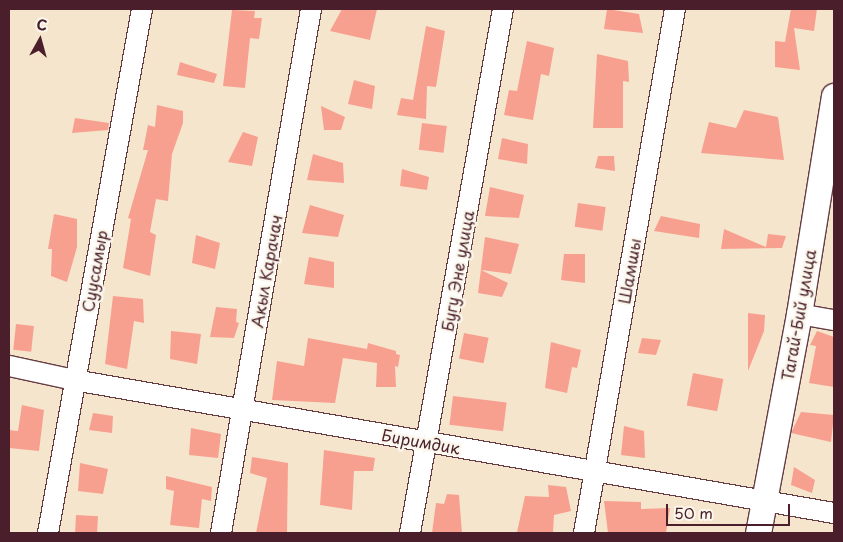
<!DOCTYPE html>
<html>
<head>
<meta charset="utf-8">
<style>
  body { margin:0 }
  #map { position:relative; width:843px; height:542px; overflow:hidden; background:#f6e5cd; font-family:"Playpen Sans",sans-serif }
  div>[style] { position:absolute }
  .building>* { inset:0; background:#f8a08f; transform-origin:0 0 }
  .roads { filter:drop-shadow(1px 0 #643d43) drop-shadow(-1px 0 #643d43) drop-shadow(0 1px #643d43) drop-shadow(0 -1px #643d43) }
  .minor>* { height:20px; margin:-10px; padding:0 10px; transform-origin:10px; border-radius:10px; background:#fff }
  .tertiary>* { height:25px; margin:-12.5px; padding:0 12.5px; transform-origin:12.5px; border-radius:12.5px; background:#fff }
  span { translate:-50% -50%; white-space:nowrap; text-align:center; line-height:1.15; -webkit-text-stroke:5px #fbf7ec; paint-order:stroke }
  .street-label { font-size:16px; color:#4a1f2b }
  .frame { position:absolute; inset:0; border:10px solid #4a1f2b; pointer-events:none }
  .north { position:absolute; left:15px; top:15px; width:50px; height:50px; -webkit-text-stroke:4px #fbf7ec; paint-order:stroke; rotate:7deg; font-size:14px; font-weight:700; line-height:20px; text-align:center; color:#4a1f2b }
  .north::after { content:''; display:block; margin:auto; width:18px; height:22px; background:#4a1f2b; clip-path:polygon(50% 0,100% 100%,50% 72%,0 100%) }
  .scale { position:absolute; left:666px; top:504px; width:124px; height:22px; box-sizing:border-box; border:2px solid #4a1f2b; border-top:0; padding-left:6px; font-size:15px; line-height:18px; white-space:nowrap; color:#4a1f2b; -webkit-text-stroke:4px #fbf7ec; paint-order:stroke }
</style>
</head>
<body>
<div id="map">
  <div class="building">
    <div style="clip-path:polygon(342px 9px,377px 9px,370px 40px,330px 31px)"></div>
    <div style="clip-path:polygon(607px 9px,639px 14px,643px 33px,604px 29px)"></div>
    <div style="clip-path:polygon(791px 9px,817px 9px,814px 31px,794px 28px,800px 70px,775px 67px,775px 41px,785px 42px)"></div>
    <div style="clip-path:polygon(232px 10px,255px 11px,254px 18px,262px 18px,259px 39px,250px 38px,245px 88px,223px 86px)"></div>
    <div style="clip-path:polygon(426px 26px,445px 31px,436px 87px,427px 86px,426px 119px,397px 115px,401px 98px,413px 100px)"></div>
    <div style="clip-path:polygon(527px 41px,554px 48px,549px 76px,541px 74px,533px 120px,504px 115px,509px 90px,517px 91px)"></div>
    <div style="clip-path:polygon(597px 54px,628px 61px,629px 82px,623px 81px,623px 128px,593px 128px)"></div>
    <div style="clip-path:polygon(180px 62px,217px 74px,214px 83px,177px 75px)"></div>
    <div style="clip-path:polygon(354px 80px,375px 86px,372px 109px,348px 104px)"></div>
    <div style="clip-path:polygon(157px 105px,183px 111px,183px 123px,172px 154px,168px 201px,156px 199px,150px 232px,156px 235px,150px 276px,123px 268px,131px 219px,128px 218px,148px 150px,143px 150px,148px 125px,155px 127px)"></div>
    <div style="clip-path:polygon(321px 106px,345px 117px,341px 130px,324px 130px)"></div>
    <div style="clip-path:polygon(744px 110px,778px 117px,784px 160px,701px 153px,709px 122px,736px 128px)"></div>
    <div style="clip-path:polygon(75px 118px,109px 123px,108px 130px,72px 133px)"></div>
    <div style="left:422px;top:123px;width:25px;height:27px;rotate:7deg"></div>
    <div style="clip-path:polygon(243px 132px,258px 137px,252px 166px,228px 162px)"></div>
    <div style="clip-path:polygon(502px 138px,528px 144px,527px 164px,498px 159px)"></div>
    <div style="clip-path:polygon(313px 154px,343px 163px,344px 183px,307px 180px)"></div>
    <div style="clip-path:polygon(598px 156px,614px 156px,615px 171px,595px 168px)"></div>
    <div style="clip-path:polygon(402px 169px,429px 177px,427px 190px,400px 186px)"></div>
    <div style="clip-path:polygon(490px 187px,524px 195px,519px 218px,485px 216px)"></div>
    <div style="left:578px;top:203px;width:28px;height:24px;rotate:8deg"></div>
    <div style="clip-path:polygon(310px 205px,344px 215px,338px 237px,302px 233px)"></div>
    <div style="clip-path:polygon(54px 214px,77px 219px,77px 247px,67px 282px,51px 276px,52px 249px,48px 249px)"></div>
    <div style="clip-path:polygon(661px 216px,700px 224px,699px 238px,654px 231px)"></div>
    <div style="clip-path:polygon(724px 229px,766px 247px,768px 234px,786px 236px,782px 248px,721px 249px)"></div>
    <div style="clip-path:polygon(196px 235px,220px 243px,215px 269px,192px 263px)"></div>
    <div style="clip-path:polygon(485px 237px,519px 244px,511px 274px,481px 270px,508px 283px,502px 297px,478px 293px)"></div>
    <div style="clip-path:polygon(564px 254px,585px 254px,585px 283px,561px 280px)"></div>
    <div style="clip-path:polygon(309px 257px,334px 262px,334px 288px,304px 284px)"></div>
    <div style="clip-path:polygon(113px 296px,143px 299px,144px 323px,134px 321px,127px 369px,105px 364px)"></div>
    <div style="clip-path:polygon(216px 307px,237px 309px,236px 322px,239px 323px,234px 338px,210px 337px)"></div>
    <div style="clip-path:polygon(748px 313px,765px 315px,764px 331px,748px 371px)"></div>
    <div style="left:16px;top:324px;width:18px;height:26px;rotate:6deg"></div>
    <div style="clip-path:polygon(171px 331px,201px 334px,197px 364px,170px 359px)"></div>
    <div style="clip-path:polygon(817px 331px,834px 337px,834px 387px,809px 383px,816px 346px,810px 345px)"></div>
    <div style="left:464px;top:333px;width:25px;height:26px;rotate:11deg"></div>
    <div style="clip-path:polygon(308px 338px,367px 349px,368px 343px,396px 351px,396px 354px,400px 355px,398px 367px,395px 366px,396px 387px,376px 387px,377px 363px,343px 358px,335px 403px,272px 400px,277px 361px,304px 366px)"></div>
    <div style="clip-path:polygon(642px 338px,661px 340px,656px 355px,638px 353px)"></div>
    <div style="clip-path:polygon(551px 342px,581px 350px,577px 368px,572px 367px,567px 393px,545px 388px)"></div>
    <div style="left:693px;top:373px;width:31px;height:33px;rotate:11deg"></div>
    <div style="left:453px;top:396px;width:54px;height:29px;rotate:7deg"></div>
    <div style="clip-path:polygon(22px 405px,44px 410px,39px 451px,9px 448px,9px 430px,18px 431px)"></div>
    <div style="clip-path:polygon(801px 412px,834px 415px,831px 442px,791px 433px)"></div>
    <div style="clip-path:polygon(93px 413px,113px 416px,112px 433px,89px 430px)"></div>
    <div style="clip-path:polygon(624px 426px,644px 431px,645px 458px,621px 455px)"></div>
    <div style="clip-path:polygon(191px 428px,221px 434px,218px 458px,189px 455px)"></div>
    <div style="clip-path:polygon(324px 450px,375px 458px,373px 471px,354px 471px,352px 510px,320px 505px)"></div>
    <div style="clip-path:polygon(252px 457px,288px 463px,287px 533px,256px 533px,267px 478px,250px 473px)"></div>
    <div style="clip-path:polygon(80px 463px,108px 469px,103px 494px,78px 491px)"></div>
    <div style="clip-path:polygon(794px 467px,815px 480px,812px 493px,791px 485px)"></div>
    <div style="clip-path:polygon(166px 476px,212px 487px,211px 501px,202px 499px,199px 528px,170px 525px,174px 491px,166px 489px)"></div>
    <div style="clip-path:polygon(548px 485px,566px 487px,571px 511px,554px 515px,553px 533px,517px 532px,525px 496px,549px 497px)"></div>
    <div style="clip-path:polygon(447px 494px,459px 495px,462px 533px,432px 533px,436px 503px,444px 504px)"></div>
    <div style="clip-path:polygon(604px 501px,641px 502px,641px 509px,670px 508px,666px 533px,608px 533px)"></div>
    <div style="left:76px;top:515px;width:22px;height:18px;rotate:3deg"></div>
  </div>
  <div class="roads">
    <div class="minor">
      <div style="left:799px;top:314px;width:36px;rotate:10deg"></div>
      <div style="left:9px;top:366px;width:66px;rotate:12.2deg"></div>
      <div style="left:74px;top:380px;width:772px;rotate:9.93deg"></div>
      <div style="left:48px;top:533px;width:532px;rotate:-79.83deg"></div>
      <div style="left:221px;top:533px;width:532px;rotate:-80.25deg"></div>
      <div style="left:410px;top:533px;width:532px;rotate:-79.94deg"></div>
      <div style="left:584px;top:533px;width:532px;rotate:-80.15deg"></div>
    </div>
    <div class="tertiary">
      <div style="left:758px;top:533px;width:223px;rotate:-79.4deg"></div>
      <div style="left:799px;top:314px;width:221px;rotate:-80.9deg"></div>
    </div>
  </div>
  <div class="street-label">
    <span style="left:94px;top:271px;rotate:-80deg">Суусамыр</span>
    <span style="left:266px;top:271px;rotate:-80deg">Акыл Карачач</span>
    <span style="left:457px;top:271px;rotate:-80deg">Бугу Эне улица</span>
    <span style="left:629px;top:271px;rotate:-80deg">Шамшы</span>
    <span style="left:798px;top:315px;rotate:-80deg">Тагай-Бий улица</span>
    <span style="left:421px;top:441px;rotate:10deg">Биримдик</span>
  </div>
  <div class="frame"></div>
  <div class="north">С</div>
  <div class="scale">50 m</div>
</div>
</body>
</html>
